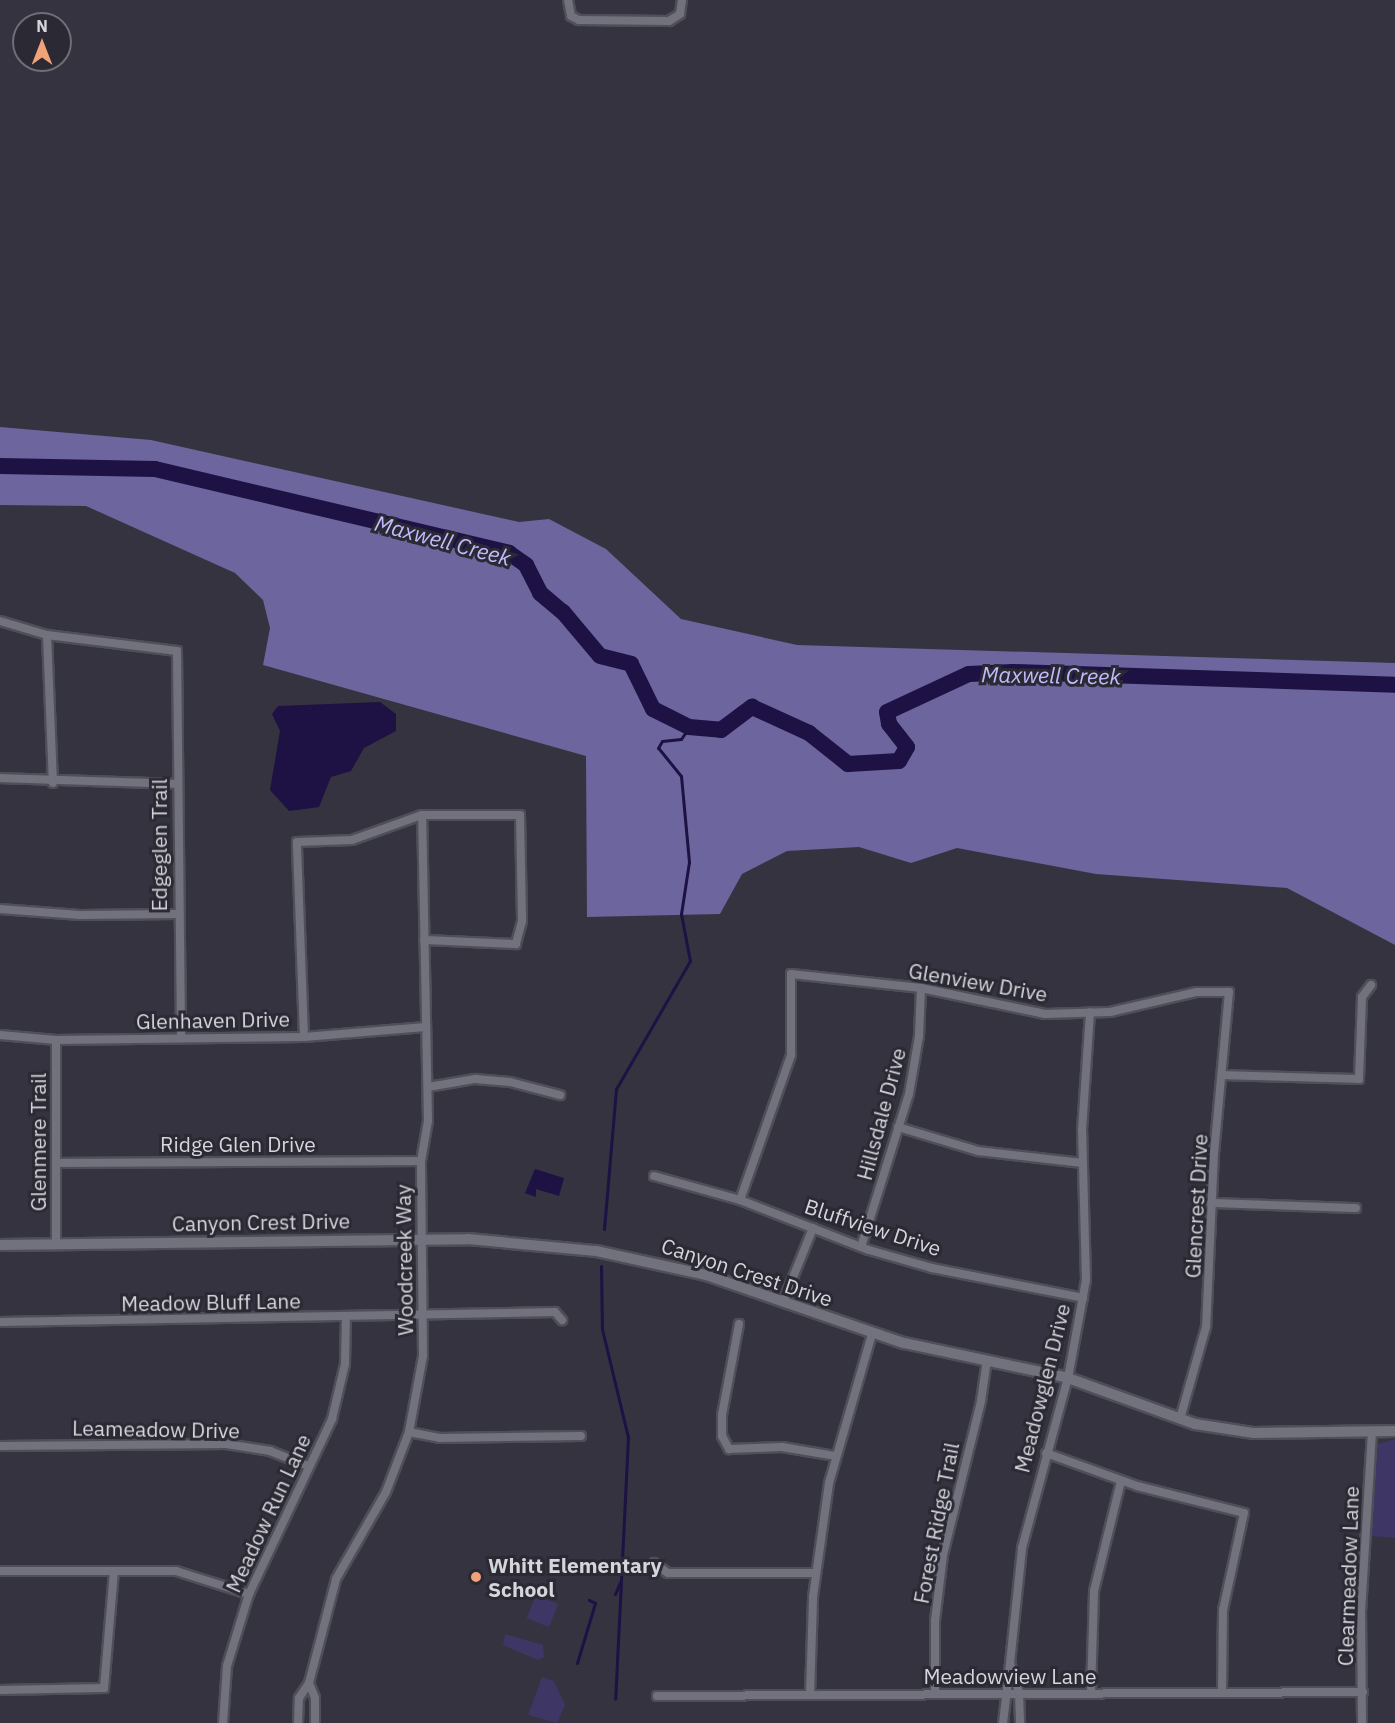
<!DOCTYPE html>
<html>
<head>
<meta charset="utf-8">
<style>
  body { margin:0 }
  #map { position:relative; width:1395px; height:1723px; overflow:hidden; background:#34333f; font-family:"IBM Plex Sans",sans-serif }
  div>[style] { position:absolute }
  .green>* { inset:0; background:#3e3765; transform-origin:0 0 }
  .forest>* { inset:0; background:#6c659e }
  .water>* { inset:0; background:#1d1243 }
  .stream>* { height:3px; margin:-1.5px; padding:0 1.5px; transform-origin:1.5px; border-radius:1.5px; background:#1d1243 }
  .river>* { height:16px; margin:-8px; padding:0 8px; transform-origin:8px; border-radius:8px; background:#1d1243 }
  .roads { filter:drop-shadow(2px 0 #4f4f58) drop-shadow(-2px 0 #4f4f58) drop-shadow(0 2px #4f4f58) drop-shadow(0 -2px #4f4f58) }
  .minor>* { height:8px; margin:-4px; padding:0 4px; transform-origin:4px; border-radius:4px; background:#72717e }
  .tertiary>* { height:10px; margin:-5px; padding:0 5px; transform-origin:5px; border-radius:5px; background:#72717e }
  .dots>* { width:16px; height:16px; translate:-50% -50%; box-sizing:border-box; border:3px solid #2a2934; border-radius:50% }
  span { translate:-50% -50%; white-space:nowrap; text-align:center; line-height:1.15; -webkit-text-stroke:6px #2a2934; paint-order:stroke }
  .street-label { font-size:21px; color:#d5d5dc }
  .poi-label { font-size:21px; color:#d5d5dc; font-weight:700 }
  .left { translate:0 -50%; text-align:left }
  .water-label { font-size:22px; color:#c1bbfe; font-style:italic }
  .north { position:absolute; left:12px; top:12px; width:60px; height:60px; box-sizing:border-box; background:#2a2934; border:2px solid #6e6e77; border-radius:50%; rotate:0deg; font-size:16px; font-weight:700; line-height:24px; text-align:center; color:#d5d5dc }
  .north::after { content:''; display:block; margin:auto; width:21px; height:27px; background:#f0a278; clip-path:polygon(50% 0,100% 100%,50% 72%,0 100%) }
</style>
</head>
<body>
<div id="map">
  <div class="green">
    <div style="clip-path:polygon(1395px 1439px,1395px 1538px,1371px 1536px,1377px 1444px)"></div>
    <div style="left:536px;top:1595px;width:24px;height:25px;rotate:22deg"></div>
    <div style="clip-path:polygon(505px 1634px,543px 1645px,544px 1657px,538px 1660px,503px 1645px)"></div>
    <div style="clip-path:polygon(542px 1677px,554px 1681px,565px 1705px,557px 1723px,528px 1715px)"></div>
  </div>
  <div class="forest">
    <div style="clip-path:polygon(0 427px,151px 440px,519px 522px,549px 519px,606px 549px,681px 619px,797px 645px,1395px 663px,1395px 945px,1287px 888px,1096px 874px,957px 848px,911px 863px,859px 847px,787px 851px,742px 874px,720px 914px,587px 917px,586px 756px,263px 665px,270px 628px,263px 600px,235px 573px,86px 506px,0 505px)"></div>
  </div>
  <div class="water">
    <div style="clip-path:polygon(380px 702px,396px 714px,396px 731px,364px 748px,351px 771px,331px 777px,319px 807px,289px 811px,270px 790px,280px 731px,272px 714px,278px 706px)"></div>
    <div style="clip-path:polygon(535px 1169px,564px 1178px,559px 1196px,536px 1189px,536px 1197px,525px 1193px)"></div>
  </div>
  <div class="stream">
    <div style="left:604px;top:1229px;width:141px;rotate:-85.1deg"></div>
    <div style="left:616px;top:1089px;width:148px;rotate:-60deg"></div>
    <div style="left:690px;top:961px;width:48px;rotate:-100.8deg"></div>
    <div style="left:681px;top:914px;width:53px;rotate:-81.3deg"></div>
    <div style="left:689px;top:862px;width:86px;rotate:-95.3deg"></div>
    <div style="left:681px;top:776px;width:36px;rotate:-129deg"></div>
    <div style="left:658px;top:748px;width:8px;rotate:-60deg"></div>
    <div style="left:662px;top:741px;width:19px;rotate:-6deg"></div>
    <div style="left:681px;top:739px;width:14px;rotate:-56deg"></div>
    <div style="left:601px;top:1266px;width:63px;rotate:89.1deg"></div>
    <div style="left:602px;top:1329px;width:111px;rotate:76.5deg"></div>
    <div style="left:628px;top:1437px;width:262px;rotate:92.8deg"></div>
    <div style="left:615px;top:1594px;width:13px;rotate:-67deg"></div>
    <div style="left:577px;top:1663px;width:63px;rotate:-73.3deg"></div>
    <div style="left:595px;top:1603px;width:7px;rotate:-153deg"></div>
  </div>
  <div class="river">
    <div style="left:0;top:466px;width:155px;rotate:1.1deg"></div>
    <div style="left:155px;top:469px;width:364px;rotate:13.3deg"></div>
    <div style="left:509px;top:553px;width:21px;rotate:35deg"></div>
    <div style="left:526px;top:565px;width:31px;rotate:63deg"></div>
    <div style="left:540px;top:593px;width:30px;rotate:40deg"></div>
    <div style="left:563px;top:612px;width:57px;rotate:49.9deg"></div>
    <div style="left:600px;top:656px;width:32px;rotate:14deg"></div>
    <div style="left:631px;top:664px;width:50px;rotate:63.9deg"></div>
    <div style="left:653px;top:709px;width:40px;rotate:26.6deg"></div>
    <div style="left:689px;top:727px;width:32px;rotate:5deg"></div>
    <div style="left:721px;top:730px;width:39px;rotate:-37deg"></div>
    <div style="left:752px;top:707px;width:63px;rotate:24.5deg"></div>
    <div style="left:809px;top:733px;width:50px;rotate:38.5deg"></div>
    <div style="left:848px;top:764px;width:51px;rotate:-3.4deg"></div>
    <div style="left:899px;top:761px;width:16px;rotate:-60deg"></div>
    <div style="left:907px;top:747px;width:29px;rotate:-128deg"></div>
    <div style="left:889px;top:724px;width:12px;rotate:-99deg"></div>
    <div style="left:887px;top:712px;width:90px;rotate:-24.9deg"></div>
    <div style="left:969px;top:674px;width:44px;rotate:-2.6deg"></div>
    <div style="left:1013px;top:672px;width:382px;rotate:1.9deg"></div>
  </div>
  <div class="roads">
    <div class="minor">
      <div style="left:568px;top:0;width:16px;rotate:79deg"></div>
      <div style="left:571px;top:16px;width:9px;rotate:27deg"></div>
      <div style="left:579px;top:20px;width:90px;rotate:0.6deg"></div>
      <div style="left:669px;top:21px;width:13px;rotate:-32deg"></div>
      <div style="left:680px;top:14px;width:14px;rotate:-82deg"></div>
      <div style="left:0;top:621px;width:49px;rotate:16.6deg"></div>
      <div style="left:47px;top:635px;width:131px;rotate:7deg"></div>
      <div style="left:177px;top:651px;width:387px;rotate:89.4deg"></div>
      <div style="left:47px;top:635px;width:148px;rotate:87.7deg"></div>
      <div style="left:0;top:778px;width:177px;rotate:1.9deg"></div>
      <div style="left:0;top:909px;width:80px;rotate:4.3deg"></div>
      <div style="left:80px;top:915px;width:97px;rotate:-0.6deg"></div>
      <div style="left:0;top:1035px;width:56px;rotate:5.1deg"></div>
      <div style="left:56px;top:1040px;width:248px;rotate:-0.7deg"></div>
      <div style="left:304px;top:1037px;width:122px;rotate:-4.7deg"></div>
      <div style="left:304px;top:1037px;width:195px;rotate:-92.1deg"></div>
      <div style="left:297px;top:842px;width:55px;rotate:-2.1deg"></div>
      <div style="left:352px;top:840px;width:74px;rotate:-19.7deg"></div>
      <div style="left:422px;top:815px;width:98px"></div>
      <div style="left:520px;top:815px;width:106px;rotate:88.9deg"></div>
      <div style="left:522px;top:921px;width:24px;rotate:105deg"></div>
      <div style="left:516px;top:944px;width:92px;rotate:-177.5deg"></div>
      <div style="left:56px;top:1040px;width:204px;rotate:90deg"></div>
      <div style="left:1224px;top:1075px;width:135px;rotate:1.7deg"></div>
      <div style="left:1359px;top:1079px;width:82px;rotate:-87.9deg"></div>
      <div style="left:1362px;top:997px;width:15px;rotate:-53deg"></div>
      <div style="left:428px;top:1087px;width:48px;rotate:-9.7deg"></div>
      <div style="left:475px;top:1079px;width:35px;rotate:5deg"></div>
      <div style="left:510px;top:1082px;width:52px;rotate:14.6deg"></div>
      <div style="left:898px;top:1127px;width:84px;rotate:16.7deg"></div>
      <div style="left:978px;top:1151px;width:105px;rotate:6.6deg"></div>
      <div style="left:56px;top:1163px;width:365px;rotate:-0.3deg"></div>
      <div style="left:654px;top:1176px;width:89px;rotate:15.6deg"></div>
      <div style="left:740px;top:1200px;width:138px;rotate:21.2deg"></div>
      <div style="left:869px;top:1250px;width:66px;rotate:15.9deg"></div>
      <div style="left:932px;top:1268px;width:154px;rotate:11.2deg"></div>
      <div style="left:740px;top:1200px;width:154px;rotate:-70.6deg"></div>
      <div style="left:791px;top:1055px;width:81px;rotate:-90deg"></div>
      <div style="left:791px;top:974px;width:131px;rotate:6.1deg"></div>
      <div style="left:921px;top:988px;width:127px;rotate:11.8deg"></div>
      <div style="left:1045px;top:1014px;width:65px;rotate:-1.8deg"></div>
      <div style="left:1110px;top:1012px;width:88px;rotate:-13.1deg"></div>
      <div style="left:1196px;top:992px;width:33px"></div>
      <div style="left:1229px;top:992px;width:162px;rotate:95.3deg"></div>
      <div style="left:1214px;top:1153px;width:174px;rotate:92.6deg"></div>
      <div style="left:1206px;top:1327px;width:96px;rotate:105.8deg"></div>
      <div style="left:1211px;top:1203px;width:145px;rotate:2deg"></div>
      <div style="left:861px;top:1247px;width:160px;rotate:-72.6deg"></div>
      <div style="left:909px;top:1094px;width:59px;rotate:-80.2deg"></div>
      <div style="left:919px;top:1036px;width:48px;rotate:-87.6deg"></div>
      <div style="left:783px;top:1302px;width:80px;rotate:-67.9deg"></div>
      <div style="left:0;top:1322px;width:555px;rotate:-1.03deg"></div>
      <div style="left:555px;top:1312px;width:11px;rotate:49deg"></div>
      <div style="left:739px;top:1324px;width:93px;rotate:100.6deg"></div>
      <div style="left:722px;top:1415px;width:21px;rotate:90deg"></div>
      <div style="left:722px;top:1436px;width:15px;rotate:62deg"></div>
      <div style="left:729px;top:1449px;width:53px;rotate:-2.2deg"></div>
      <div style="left:782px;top:1447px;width:55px;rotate:9.5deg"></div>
      <div style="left:409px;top:1432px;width:31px;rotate:11deg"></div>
      <div style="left:439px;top:1438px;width:142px;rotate:-0.8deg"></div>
      <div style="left:0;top:1446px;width:226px;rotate:-0.5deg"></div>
      <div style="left:226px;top:1444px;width:45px;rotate:9deg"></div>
      <div style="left:270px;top:1451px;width:41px;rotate:21.5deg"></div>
      <div style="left:1046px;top:1453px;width:97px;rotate:19.9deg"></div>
      <div style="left:1137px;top:1486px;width:110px;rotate:14.2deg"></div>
      <div style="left:1244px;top:1513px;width:99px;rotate:102.2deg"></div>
      <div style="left:1223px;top:1610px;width:82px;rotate:90.7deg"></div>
      <div style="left:654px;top:1563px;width:17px;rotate:36deg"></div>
      <div style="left:668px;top:1573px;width:148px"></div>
      <div style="left:0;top:1571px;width:176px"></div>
      <div style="left:176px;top:1571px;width:77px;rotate:17.5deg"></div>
      <div style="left:1010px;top:1663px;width:116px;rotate:-84deg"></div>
      <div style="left:1022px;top:1548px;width:176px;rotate:-74.9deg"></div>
      <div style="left:1068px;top:1378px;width:100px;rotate:-79.6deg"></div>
      <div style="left:1086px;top:1280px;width:150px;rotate:-91.5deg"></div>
      <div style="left:1082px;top:1130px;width:118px;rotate:-86.1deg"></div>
      <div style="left:309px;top:1683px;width:16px;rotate:68deg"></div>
      <div style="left:315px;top:1698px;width:25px;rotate:90deg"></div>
      <div style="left:0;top:1690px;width:104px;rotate:-1.1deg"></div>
      <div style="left:104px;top:1688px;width:117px;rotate:-85.1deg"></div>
      <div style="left:1091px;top:1693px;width:102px;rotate:-88.3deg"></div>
      <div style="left:1094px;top:1591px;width:113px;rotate:-76.2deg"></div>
      <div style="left:935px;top:1694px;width:73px;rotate:-90deg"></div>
      <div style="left:935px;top:1621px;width:66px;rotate:-83.1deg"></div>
      <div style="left:943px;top:1555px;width:159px;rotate:-76.1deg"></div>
      <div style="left:981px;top:1401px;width:41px;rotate:-81.7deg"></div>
      <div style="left:810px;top:1695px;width:98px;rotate:-88.2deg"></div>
      <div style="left:813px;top:1597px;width:115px;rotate:-82deg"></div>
      <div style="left:829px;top:1483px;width:155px;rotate:-73.9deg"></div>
      <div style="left:657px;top:1696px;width:706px;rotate:-0.32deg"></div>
      <div style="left:223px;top:1723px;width:57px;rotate:-86deg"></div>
      <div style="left:227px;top:1666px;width:75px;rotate:-73deg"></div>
      <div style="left:249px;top:1594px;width:194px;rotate:-64.6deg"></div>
      <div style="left:332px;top:1419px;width:57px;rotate:-76.7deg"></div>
      <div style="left:345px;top:1364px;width:46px;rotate:-88.8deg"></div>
      <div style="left:298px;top:1723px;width:25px;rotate:-88deg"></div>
      <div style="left:299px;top:1698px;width:18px;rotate:-56deg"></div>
      <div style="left:309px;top:1683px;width:107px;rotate:-75.4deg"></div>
      <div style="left:336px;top:1579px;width:100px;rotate:-60.1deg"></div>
      <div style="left:386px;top:1492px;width:64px;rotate:-69deg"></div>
      <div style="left:409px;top:1432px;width:77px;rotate:-79.6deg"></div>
      <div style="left:423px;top:1356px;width:195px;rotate:-90.6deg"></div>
      <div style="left:421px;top:1161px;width:41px;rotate:-80.1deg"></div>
      <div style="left:428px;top:1121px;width:306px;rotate:-91.1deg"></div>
      <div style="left:1003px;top:1723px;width:60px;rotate:-83.3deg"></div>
      <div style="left:1010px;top:1663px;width:31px;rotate:73deg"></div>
      <div style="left:1019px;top:1693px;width:30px;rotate:88deg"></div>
      <div style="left:1362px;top:1723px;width:111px;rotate:-90.5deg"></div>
      <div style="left:1361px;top:1612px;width:181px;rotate:-86.5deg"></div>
    </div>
    <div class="tertiary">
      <div style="left:0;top:1245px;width:468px;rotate:-0.7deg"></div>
      <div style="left:468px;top:1239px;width:129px;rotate:5.4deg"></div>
      <div style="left:596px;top:1251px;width:113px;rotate:12.3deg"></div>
      <div style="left:706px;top:1275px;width:209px;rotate:19deg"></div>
      <div style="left:904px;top:1343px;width:168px;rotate:12deg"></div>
      <div style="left:1068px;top:1378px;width:135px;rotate:19.9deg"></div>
      <div style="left:1195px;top:1424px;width:60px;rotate:8.7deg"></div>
      <div style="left:1254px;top:1433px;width:141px;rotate:-0.8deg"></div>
    </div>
  </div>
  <div class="dots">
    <div style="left:476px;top:1577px;background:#f0a278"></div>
  </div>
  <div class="street-label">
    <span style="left:159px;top:845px;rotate:-90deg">Edgeglen Trail</span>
    <span style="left:978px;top:982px;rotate:10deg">Glenview Drive</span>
    <span style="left:213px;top:1020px;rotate:-1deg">Glenhaven Drive</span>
    <span style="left:881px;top:1114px;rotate:-75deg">Hillsdale Drive</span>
    <span style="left:38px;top:1142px;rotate:-90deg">Glenmere Trail</span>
    <span style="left:238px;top:1144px">Ridge Glen Drive</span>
    <span style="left:1196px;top:1206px;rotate:-87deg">Glencrest Drive</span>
    <span style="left:261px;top:1222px;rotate:-1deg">Canyon Crest Drive</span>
    <span style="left:873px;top:1227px;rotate:18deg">Bluffview Drive</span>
    <span style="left:404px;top:1260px;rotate:-91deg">Woodcreek Way</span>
    <span style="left:747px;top:1272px;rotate:18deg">Canyon Crest Drive</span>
    <span style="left:211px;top:1302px;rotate:-1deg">Meadow Bluff Lane</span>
    <span style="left:1042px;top:1388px;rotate:-76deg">Meadowglen Drive</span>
    <span style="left:156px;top:1429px;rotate:1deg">Leameadow Drive</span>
    <span style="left:268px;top:1513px;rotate:-65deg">Meadow Run Lane</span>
    <span style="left:936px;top:1523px;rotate:-79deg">Forest Ridge Trail</span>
    <span style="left:1348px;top:1576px;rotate:-88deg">Clearmeadow Lane</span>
    <span style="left:1010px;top:1676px">Meadowview Lane</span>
  </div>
  <div class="poi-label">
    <span class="left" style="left:488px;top:1577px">Whitt Elementary<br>School</span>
  </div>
  <div class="water-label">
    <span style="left:443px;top:540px;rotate:15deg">Maxwell Creek</span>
    <span style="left:1051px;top:675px;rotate:1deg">Maxwell Creek</span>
  </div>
  <div class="north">N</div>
</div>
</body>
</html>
